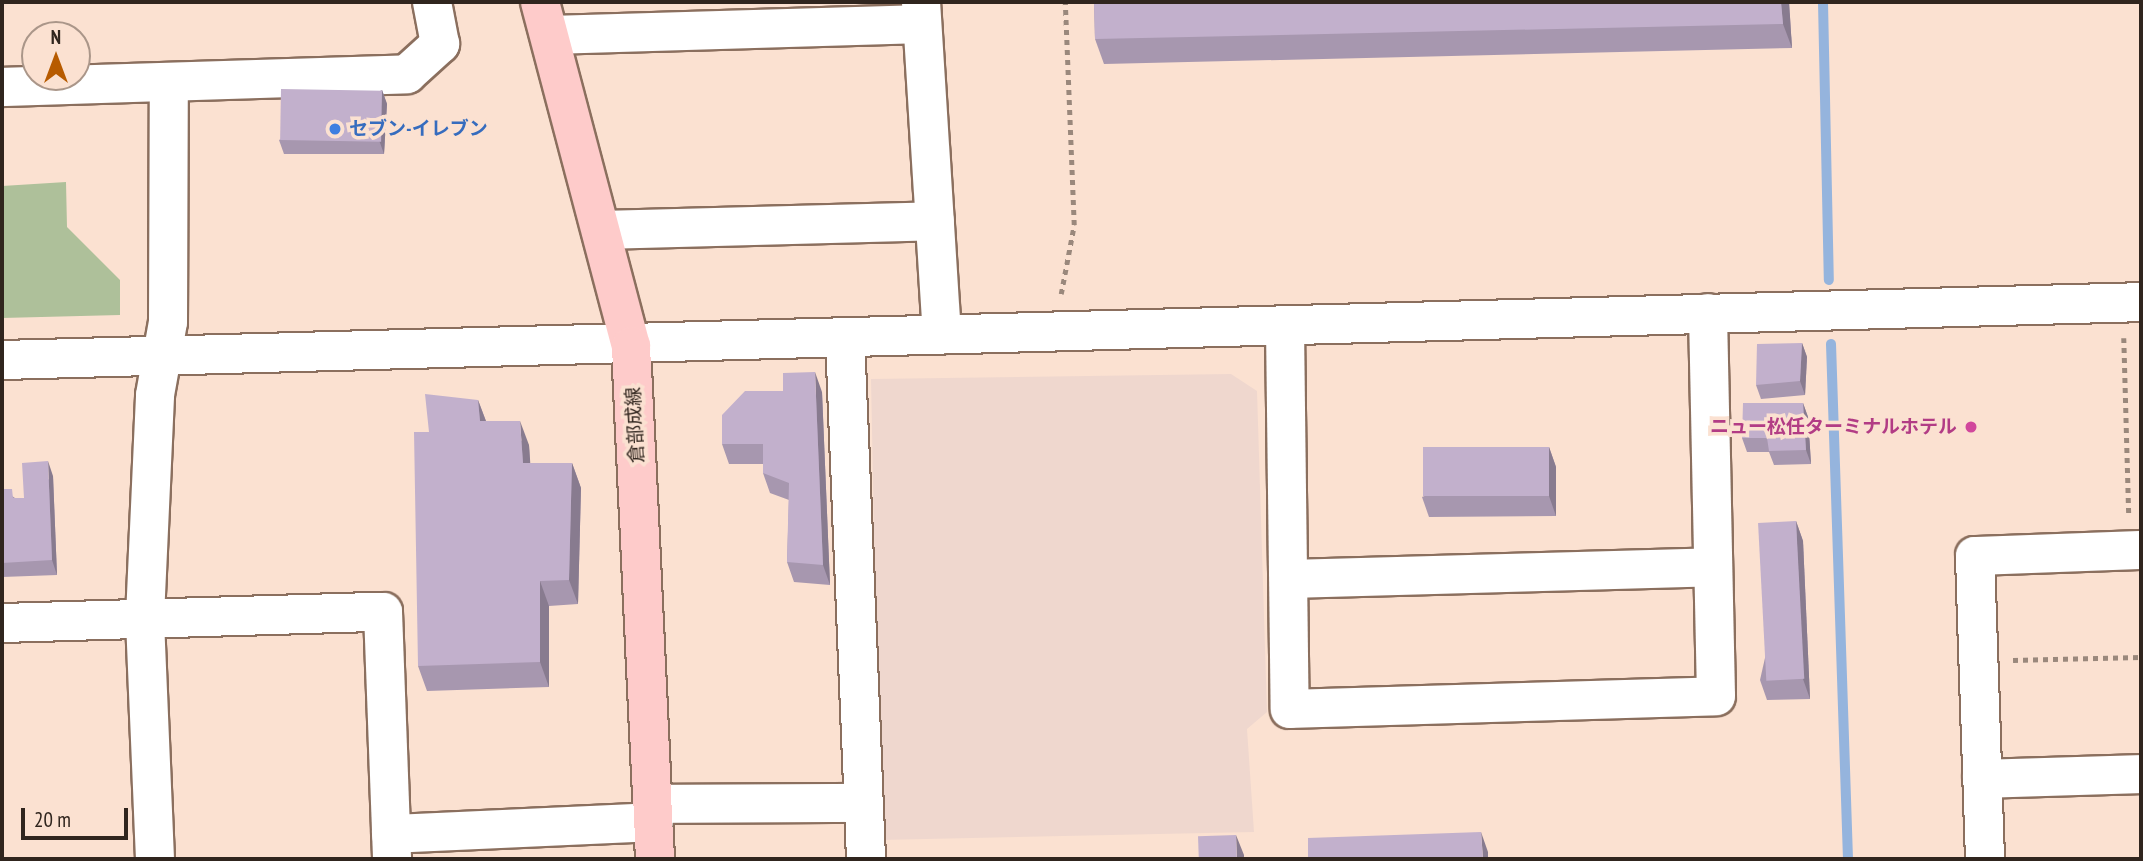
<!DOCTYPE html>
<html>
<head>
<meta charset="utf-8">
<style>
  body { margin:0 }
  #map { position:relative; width:2143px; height:861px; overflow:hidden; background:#fbe1d1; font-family:"PT Sans Narrow","Noto Sans JP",sans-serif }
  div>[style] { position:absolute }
  .commercial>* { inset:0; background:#efd7ce }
  .green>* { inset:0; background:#aec09a }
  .stream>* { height:10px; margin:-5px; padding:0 5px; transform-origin:5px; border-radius:5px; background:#95b4dd }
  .path>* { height:4.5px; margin-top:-2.25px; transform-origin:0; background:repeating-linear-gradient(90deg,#9a887c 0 5px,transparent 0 10px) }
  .roads { filter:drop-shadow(2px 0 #8b6f5e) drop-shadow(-2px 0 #8b6f5e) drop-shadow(0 2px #8b6f5e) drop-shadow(0 -2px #8b6f5e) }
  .minor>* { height:38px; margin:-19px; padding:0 19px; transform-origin:19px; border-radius:19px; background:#fff }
  .major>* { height:38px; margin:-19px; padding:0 19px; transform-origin:19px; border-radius:19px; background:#fecbca }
  .wall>* { inset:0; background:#a797af }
  .shaded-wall>* { inset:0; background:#887b8f }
  .building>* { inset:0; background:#c2b0cc; transform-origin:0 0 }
  .dots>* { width:19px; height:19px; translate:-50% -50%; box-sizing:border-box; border:4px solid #fbe1d1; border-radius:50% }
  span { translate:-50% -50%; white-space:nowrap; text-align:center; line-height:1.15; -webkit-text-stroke:7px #fbe1d1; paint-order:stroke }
  .shop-label { font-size:19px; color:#366cbe; font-weight:700 }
  .left { translate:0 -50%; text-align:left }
  .street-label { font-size:19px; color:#30251e }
  .hotel-label { font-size:19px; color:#b23c85; font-weight:700 }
  .right { translate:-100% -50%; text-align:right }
  .frame { position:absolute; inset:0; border:4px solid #30251e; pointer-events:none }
  .north { position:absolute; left:21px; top:21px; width:70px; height:70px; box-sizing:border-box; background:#fbe1d1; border:2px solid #aa9689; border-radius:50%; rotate:0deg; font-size:19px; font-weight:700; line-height:28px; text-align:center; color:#30251e }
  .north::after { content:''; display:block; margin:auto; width:24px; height:32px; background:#b75b00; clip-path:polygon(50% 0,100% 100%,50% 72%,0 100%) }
  .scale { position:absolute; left:21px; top:808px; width:107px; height:32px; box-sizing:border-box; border:4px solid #30251e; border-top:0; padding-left:9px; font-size:21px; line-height:24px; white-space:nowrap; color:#30251e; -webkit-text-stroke:5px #fbe1d1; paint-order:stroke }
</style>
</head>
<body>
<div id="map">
  <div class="commercial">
    <div style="clip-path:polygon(1231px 374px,1257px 391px,1267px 712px,1247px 729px,1254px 832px,880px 840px,871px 379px)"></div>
  </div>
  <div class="green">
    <div style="clip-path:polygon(66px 182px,67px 227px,120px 280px,120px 315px,2px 318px,2px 186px)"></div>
  </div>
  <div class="stream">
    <div style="left:1823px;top:2px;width:278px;rotate:88.8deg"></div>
    <div style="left:1831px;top:344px;width:515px;rotate:88.11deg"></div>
  </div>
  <div class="path">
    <div style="left:1061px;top:294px;width:70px;rotate:-79.3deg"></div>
    <div style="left:1074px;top:225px;width:223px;rotate:-92.3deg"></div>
    <div style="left:2124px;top:338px;width:176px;rotate:88.4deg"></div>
    <div style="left:2013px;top:660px;width:128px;rotate:-1.3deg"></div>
  </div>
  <div class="roads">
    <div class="minor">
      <div style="left:921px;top:2px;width:333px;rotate:86.4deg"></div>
      <div style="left:552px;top:35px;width:370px;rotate:-1.7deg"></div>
      <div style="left:2px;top:87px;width:405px;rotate:-1.8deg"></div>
      <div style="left:407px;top:74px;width:45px;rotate:-42.3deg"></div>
      <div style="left:440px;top:44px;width:43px;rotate:-100.8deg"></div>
      <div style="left:601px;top:230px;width:334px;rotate:-1.5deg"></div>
      <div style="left:1285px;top:327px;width:382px;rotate:89.3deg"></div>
      <div style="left:1290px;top:709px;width:426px;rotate:-1.7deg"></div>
      <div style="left:1716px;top:696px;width:383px;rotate:-91.2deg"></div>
      <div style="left:845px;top:338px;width:521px;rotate:87.69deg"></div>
      <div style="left:2px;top:360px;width:2140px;rotate:-1.55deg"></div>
      <div style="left:1290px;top:579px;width:423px;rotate:-1.6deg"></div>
      <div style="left:2px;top:623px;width:381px;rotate:-1.7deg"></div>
      <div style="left:383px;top:612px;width:247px;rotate:87.9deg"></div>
      <div style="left:1982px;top:779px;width:159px;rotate:-1.8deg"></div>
      <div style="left:653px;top:804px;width:211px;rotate:-0.3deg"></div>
      <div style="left:391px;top:834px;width:263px;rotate:-2.6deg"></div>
      <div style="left:155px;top:859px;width:242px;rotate:-92.4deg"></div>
      <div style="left:145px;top:617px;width:222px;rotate:-87.4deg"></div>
      <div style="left:155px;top:395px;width:74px;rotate:-79.9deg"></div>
      <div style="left:168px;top:322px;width:237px;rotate:-89.8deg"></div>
      <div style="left:1985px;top:859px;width:303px;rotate:-91.9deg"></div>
      <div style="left:1975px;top:556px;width:166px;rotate:-2.1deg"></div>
    </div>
    <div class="major">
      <div style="left:540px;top:2px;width:356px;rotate:75.2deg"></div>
      <div style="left:631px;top:346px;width:514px;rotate:87.32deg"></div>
    </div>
  </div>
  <div class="wall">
    <div style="clip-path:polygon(1094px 2px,1789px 2px,1792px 48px,1104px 64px,1095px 39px)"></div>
    <div style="clip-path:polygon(382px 90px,387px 104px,384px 154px,284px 154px,279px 140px)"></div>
    <div style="clip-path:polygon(1802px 343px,1807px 357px,1805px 395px,1761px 399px,1756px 385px)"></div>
    <div style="clip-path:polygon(822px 392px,830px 585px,794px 582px,787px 562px,789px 500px,770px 493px,763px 473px,763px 464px,729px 464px,722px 444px)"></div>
    <div style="clip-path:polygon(478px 400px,486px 421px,529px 445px,530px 463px,572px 463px,581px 488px,578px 604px,549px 606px,549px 687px,427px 691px,418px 666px)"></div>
    <div style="clip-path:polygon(1803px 403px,1808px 417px,1811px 464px,1774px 465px,1769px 452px,1747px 452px,1742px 438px)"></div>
    <div style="clip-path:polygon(1549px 447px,1556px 467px,1556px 516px,1429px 517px,1422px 497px)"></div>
    <div style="clip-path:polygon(53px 476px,57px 575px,2px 577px,2px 489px,15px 498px,24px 498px)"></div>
    <div style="clip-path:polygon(1796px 521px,1803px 541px,1810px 699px,1767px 700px,1760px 680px)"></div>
  </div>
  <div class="shaded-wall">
    <div style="clip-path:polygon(1781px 2px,1789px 2px,1792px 48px,1783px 24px)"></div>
    <div style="clip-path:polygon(382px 90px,387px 104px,384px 154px,379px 140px)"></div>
    <div style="clip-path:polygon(1802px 343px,1807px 357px,1805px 395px,1800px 381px)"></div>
    <div style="clip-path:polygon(815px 372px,822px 392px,830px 585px,823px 565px)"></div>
    <div style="clip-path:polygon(478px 400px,487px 424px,480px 421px)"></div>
    <div style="clip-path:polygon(1803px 403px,1808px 417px,1811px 464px,1806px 450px)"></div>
    <div style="clip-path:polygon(520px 421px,529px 445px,532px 488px,523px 463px)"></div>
    <div style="clip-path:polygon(1549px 447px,1556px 467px,1556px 516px,1549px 496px)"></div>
    <div style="clip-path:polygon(48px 461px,53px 476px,57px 575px,52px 560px)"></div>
    <div style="clip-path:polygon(572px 463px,581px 488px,578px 604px,569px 580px)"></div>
    <div style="clip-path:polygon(1796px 521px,1803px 541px,1810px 699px,1803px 679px)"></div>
    <div style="clip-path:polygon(540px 581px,549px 606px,549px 687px,540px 662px)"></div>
    <div style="clip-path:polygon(1481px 832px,1488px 852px,1488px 859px,1483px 859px)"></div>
    <div style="clip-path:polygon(1236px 835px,1244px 855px,1244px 859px,1237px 859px)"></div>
  </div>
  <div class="building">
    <div style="clip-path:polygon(1094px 2px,1781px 2px,1783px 24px,1095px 39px)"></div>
    <div style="left:281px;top:89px;width:101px;height:51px;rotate:1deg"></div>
    <div style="clip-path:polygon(1802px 343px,1800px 381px,1756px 385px,1757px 344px)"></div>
    <div style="clip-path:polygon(815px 372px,823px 565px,787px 562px,789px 483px,763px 473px,763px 444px,722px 444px,722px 415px,745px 391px,783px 391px,783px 373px)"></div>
    <div style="clip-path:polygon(425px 394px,478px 400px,480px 421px,520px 421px,523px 463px,572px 463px,569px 580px,540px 581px,540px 662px,418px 666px,414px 432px,429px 432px)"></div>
    <div style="clip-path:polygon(1743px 403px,1803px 403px,1806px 450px,1769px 451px,1767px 438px,1742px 438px)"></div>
    <div style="left:1549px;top:447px;width:49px;height:126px;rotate:90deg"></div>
    <div style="clip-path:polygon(48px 461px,52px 560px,2px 563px,2px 489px,12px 489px,13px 498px,24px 498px,22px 463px)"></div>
    <div style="left:1796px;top:521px;width:158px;height:38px;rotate:87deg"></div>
    <div style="clip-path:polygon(1481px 832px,1483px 859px,1308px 859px,1308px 838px)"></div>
    <div style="left:1236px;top:835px;width:24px;height:38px;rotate:88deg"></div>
  </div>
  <div class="dots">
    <div style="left:335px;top:129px;background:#3f7fe0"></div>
    <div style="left:1971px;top:427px;background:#d1479c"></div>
  </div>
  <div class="shop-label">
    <span class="left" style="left:349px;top:129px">セブン-イレブン</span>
  </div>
  <div class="street-label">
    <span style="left:635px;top:425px;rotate:-93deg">倉部成線</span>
  </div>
  <div class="hotel-label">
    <span class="right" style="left:1957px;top:427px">ニュー松任ターミナルホテル</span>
  </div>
  <div class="frame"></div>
  <div class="north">N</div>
  <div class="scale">20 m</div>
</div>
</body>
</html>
